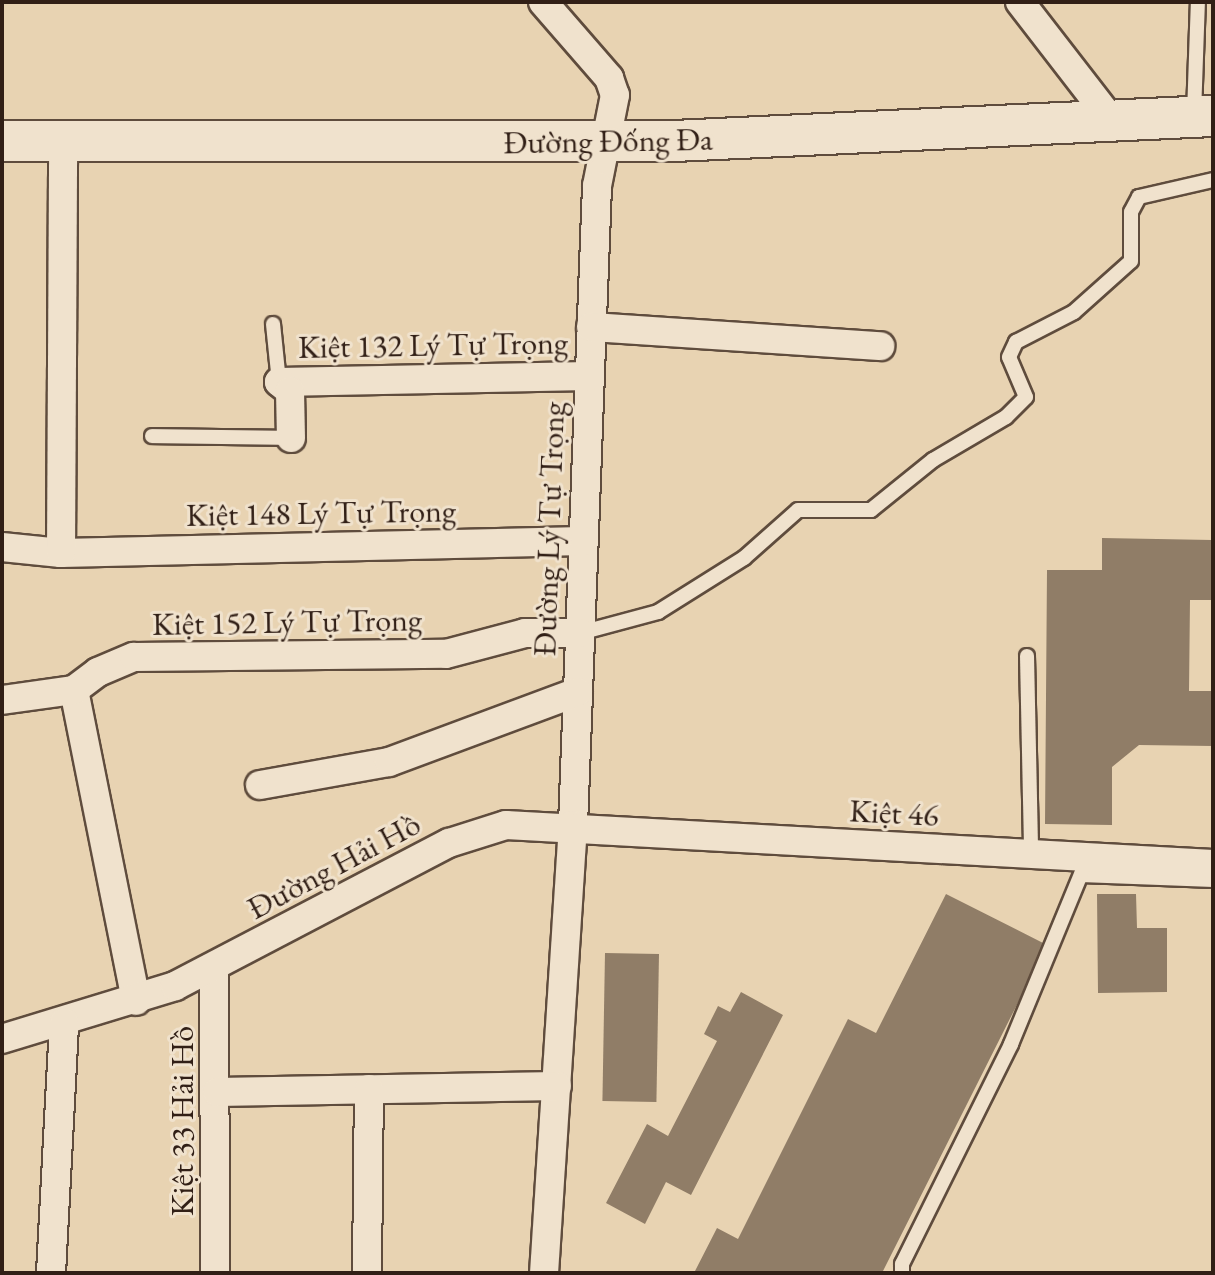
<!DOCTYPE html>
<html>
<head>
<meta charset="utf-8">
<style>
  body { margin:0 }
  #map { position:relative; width:1215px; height:1275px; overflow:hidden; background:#e8d3b2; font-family:"EB Garamond",serif }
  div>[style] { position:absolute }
  .building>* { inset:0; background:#907d67; transform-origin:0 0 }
  .roads { filter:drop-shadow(2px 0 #5f4c3d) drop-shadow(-2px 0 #5f4c3d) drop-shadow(0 2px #5f4c3d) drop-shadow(0 -2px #5f4c3d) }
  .lane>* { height:14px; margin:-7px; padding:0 7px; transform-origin:7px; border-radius:7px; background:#f0e2cd }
  .street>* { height:28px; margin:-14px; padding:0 14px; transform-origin:14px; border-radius:14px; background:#f0e2cd }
  .secondary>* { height:40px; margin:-20px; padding:0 20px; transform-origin:20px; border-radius:20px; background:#f0e2cd }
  span { translate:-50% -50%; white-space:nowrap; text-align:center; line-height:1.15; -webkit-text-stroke:6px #f0e2cd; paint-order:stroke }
  .street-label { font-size:32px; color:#311f16 }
  .frame { position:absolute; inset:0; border:4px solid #311f16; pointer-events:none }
</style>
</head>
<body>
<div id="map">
  <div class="building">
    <div style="clip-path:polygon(1102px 538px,1212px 540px,1212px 600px,1190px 600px,1189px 691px,1213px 691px,1213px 746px,1139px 745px,1112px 767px,1112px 825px,1045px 824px,1047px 570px,1102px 570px)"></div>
    <div style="clip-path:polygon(946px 894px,1047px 945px,882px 1273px,694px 1273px,717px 1228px,738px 1239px,848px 1019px,876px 1033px)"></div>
    <div style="clip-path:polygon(1097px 894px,1136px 894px,1137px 928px,1167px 928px,1167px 992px,1098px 993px)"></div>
    <div style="left:605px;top:953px;width:54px;height:148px;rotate:1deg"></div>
    <div style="clip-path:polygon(741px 992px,783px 1015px,691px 1195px,666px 1182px,645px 1224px,606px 1203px,647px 1124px,668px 1136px,717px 1041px,704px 1034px,718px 1006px,730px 1012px)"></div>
  </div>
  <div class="roads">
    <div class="lane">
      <div style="left:1194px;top:114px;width:112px;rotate:-88deg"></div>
      <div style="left:273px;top:324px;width:58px;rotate:84.1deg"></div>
      <div style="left:152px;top:436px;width:139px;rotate:0.8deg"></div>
      <div style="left:580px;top:633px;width:81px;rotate:-15.1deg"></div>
      <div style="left:658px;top:612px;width:102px;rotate:-32.1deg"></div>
      <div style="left:744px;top:558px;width:72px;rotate:-41.6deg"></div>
      <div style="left:798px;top:510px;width:73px"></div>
      <div style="left:871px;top:510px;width:80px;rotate:-38.9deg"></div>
      <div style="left:933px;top:460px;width:85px;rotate:-30.5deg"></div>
      <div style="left:1006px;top:417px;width:28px;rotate:-45deg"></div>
      <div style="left:1026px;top:397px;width:43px;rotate:-113deg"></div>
      <div style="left:1009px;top:357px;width:17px;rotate:-65deg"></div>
      <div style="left:1016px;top:342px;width:65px;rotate:-27.3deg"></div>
      <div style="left:1074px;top:312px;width:76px;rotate:-41.8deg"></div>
      <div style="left:1131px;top:261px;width:49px;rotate:-90deg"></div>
      <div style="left:1131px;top:212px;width:17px;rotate:-62deg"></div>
      <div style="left:1139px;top:197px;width:76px;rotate:-12.9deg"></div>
      <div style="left:1027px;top:656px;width:198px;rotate:88.8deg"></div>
      <div style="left:1081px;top:875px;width:132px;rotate:2.2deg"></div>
      <div style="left:902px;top:1273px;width:9px;rotate:-90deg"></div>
      <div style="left:902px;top:1264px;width:246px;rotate:-63.6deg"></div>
      <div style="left:1011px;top:1044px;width:202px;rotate:-67.6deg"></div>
    </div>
    <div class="street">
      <div style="left:543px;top:2px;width:101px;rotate:49deg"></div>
      <div style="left:609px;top:78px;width:18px;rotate:71deg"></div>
      <div style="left:615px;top:95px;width:93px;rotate:101.2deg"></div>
      <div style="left:597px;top:186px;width:639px;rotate:92.15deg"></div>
      <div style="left:573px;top:825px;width:449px;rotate:93.7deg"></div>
      <div style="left:1020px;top:2px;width:150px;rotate:52.3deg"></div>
      <div style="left:591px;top:327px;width:290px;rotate:3.8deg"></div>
      <div style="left:279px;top:382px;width:310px;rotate:-1.1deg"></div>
      <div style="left:279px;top:382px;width:14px;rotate:39deg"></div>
      <div style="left:290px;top:391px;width:47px;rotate:88.8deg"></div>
      <div style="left:2px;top:547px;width:59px;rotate:5.8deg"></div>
      <div style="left:61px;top:553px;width:522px;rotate:-1.32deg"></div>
      <div style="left:61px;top:553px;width:413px;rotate:-89.7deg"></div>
      <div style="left:74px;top:690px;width:317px;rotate:78.7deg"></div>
      <div style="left:2px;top:700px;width:73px;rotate:-7.9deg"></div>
      <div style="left:74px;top:690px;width:30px;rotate:-37deg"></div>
      <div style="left:98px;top:672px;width:39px;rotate:-23deg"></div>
      <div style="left:134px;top:657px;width:312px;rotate:-0.6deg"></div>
      <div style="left:446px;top:654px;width:82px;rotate:-14.9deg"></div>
      <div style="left:525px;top:633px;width:55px"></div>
      <div style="left:260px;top:785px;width:131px;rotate:-10.1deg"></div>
      <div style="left:389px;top:762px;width:201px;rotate:-20.4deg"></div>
      <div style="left:214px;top:969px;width:304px;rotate:89.8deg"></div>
      <div style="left:2px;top:1039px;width:181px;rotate:-17deg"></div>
      <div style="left:175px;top:986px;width:309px;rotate:-27.6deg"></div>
      <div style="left:449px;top:843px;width:60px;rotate:-17.5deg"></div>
      <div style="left:506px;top:825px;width:708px;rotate:3.16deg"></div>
      <div style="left:217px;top:1092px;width:340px;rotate:-1deg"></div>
      <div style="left:51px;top:1273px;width:251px;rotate:-87deg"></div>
      <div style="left:367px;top:1273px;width:184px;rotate:-89.4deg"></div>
    </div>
    <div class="secondary">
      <div style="left:2px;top:141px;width:672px"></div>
      <div style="left:674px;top:141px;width:540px;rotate:-2.66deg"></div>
    </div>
  </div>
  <div class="street-label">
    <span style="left:608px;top:141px;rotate:-1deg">Đường Đống Đa</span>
    <span style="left:433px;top:345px;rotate:-1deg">Kiệt 132 Lý Tự Trọng</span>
    <span style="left:321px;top:513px;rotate:-1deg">Kiệt 148 Lý Tự Trọng</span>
    <span style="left:549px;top:529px;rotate:-88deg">Đường Lý Tự Trọng</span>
    <span style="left:287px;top:622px;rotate:-1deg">Kiệt 152 Lý Tự Trọng</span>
    <span style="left:894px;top:813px;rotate:3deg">Kiệt 46</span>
    <span style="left:334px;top:866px;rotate:-28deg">Đường Hải Hồ</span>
    <span style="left:182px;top:1121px;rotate:-90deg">Kiệt 33 Hải Hồ</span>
  </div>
  <div class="frame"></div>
</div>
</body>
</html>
